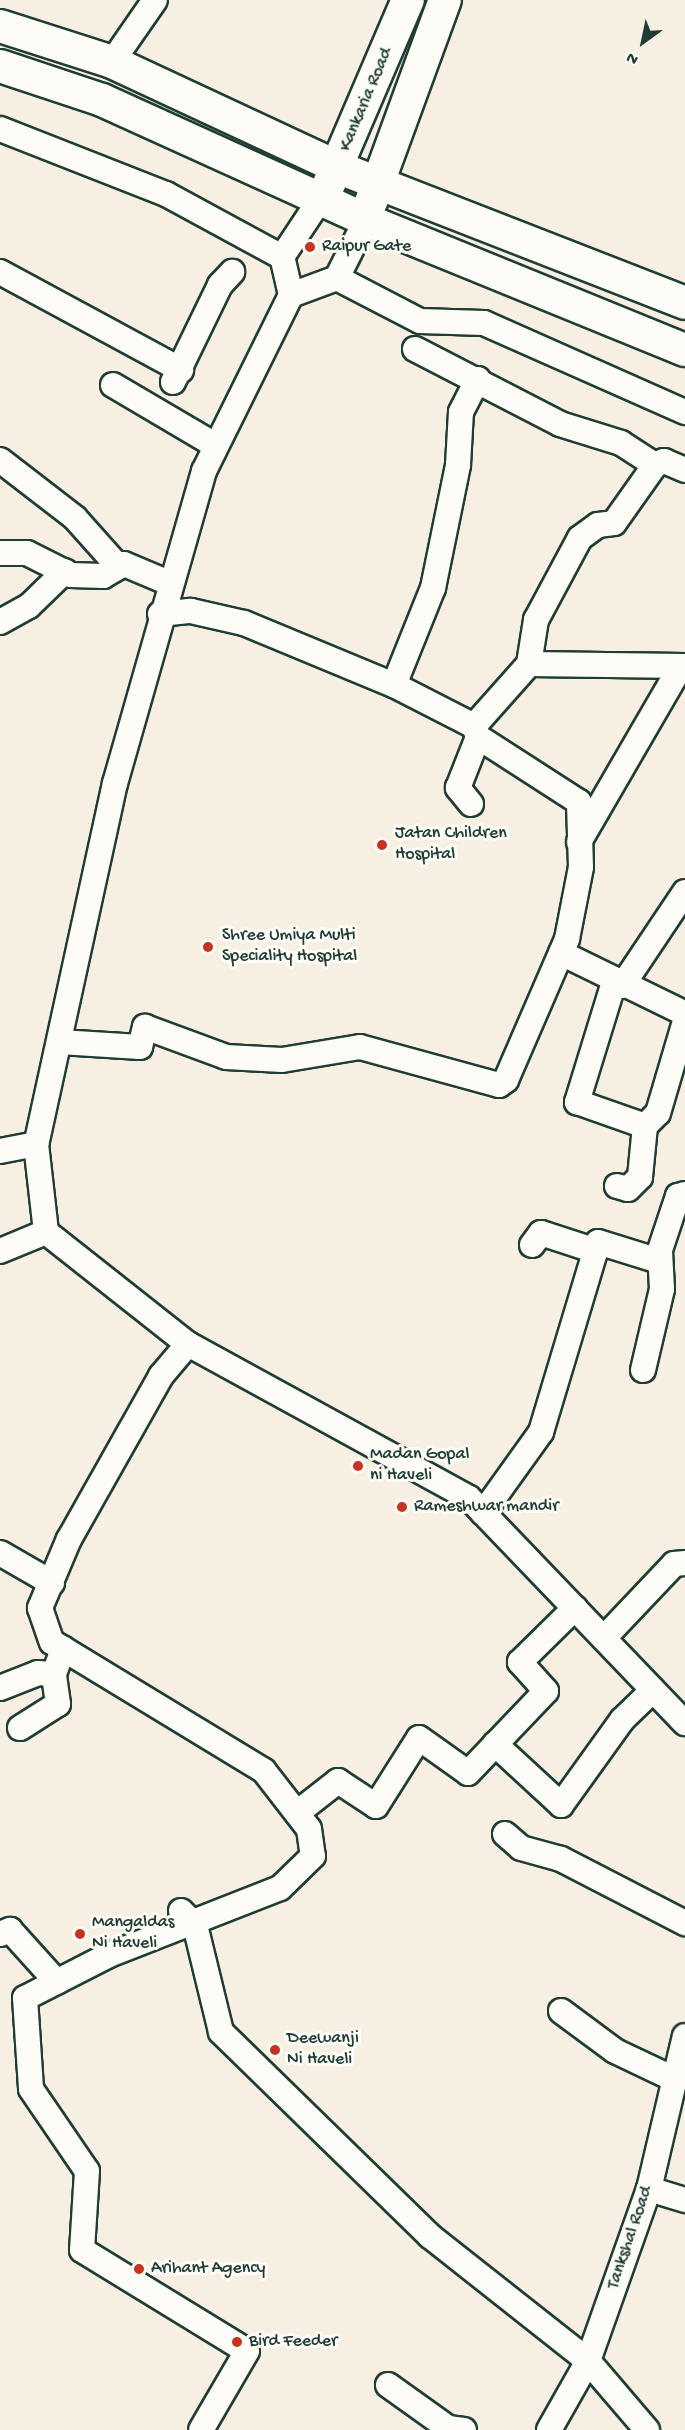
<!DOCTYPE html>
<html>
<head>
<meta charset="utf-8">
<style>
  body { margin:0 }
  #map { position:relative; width:685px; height:2430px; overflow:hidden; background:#f8efe3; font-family:"Gochi Hand",sans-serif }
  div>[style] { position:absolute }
  .roads { filter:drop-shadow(2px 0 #1f3d34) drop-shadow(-2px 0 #1f3d34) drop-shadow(0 2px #1f3d34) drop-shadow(0 -2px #1f3d34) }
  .minor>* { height:24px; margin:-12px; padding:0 12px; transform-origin:12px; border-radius:12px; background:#fdfcf7 }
  .major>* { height:32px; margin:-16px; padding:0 16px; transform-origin:16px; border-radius:16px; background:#fdfcf7 }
  .dots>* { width:16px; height:16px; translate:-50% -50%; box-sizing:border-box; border:3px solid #fdfcf7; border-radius:50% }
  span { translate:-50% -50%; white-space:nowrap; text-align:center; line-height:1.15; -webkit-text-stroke:6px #fdfcf7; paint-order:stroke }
  .street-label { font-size:18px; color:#1f3d34 }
  .poi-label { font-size:18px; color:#1f3d34 }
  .left { translate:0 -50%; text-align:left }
  .north { position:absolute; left:613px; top:12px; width:60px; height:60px; -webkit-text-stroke:4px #fdfcf7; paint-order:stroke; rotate:213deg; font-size:16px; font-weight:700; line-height:24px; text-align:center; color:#1f3d34 }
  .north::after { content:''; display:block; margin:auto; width:21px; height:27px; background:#1f3d34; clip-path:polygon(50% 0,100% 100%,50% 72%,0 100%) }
</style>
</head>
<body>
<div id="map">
  <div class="roads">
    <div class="minor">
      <div style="left:112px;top:62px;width:75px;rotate:-55.3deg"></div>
      <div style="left:0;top:129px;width:178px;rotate:21.4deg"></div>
      <div style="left:166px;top:194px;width:132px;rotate:28.5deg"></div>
      <div style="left:366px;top:220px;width:65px;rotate:116.6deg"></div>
      <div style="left:337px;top:278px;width:49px;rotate:159.7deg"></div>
      <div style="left:291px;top:295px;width:196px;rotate:116.3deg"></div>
      <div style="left:204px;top:471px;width:324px;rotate:105.9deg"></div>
      <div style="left:115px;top:783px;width:370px;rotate:102.3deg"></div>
      <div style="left:36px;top:1144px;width:89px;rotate:83.5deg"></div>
      <div style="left:46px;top:1232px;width:181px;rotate:38.3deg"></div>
      <div style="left:188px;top:1344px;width:320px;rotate:28.7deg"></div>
      <div style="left:469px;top:1498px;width:312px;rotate:46.2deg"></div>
      <div style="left:0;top:272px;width:206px;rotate:28.4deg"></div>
      <div style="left:337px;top:278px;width:93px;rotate:27.4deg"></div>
      <div style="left:420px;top:321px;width:64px;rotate:1.8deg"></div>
      <div style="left:484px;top:323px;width:220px;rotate:23.9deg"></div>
      <div style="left:291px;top:295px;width:39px;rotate:-103deg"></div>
      <div style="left:282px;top:257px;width:71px;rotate:-56.5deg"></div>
      <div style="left:415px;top:349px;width:163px;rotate:27.3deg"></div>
      <div style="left:560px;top:424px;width:64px;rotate:17.3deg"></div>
      <div style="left:621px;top:443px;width:40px;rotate:32.9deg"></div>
      <div style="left:173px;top:382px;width:108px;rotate:-64.1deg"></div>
      <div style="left:220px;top:285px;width:18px;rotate:-47deg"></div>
      <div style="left:113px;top:385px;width:118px;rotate:30.5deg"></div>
      <div style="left:0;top:460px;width:95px;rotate:37.7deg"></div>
      <div style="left:75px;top:518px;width:62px;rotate:48.3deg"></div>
      <div style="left:0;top:553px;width:27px"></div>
      <div style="left:27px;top:553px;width:49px;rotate:26.6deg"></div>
      <div style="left:71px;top:575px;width:32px;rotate:2deg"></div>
      <div style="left:103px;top:576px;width:24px;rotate:-30deg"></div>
      <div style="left:124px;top:564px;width:49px;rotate:22.9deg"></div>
      <div style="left:160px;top:614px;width:31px;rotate:-6deg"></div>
      <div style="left:191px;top:611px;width:54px;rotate:12.8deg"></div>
      <div style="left:244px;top:623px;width:162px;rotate:22.5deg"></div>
      <div style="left:394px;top:685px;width:90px;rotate:27.1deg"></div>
      <div style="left:474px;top:726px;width:83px;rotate:-48.4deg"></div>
      <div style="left:529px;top:664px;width:156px;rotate:0.7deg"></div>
      <div style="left:0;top:622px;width:33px;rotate:-29deg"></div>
      <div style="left:29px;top:606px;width:50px;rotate:-44.2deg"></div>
      <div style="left:529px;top:664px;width:45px;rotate:-81deg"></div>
      <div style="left:536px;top:620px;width:93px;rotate:-61.8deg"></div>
      <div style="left:580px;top:538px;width:22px;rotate:-36deg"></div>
      <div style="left:598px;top:525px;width:16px;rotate:-7deg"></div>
      <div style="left:614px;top:523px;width:71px;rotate:-54.7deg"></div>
      <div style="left:655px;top:465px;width:10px;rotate:-24deg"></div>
      <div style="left:664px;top:461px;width:23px;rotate:23deg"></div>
      <div style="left:394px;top:685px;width:105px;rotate:-68.1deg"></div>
      <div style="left:433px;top:588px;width:126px;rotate:-78.5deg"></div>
      <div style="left:458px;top:465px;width:53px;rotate:-86.8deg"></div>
      <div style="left:461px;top:412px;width:37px;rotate:-63deg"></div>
      <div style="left:471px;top:804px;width:21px;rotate:-129deg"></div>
      <div style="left:458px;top:788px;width:55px;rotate:-68.6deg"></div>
      <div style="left:579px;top:842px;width:201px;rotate:-59.9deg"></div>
      <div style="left:561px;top:953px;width:130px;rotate:26deg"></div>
      <div style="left:614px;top:982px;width:126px;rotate:107.1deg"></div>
      <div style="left:577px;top:1102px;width:72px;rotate:19.4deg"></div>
      <div style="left:622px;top:986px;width:113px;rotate:-56.2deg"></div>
      <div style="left:60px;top:1042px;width:80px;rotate:3.6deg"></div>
      <div style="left:140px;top:1047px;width:21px;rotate:-76deg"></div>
      <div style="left:145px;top:1027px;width:86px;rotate:20.3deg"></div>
      <div style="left:226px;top:1057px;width:56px;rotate:3.1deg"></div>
      <div style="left:282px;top:1060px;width:79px;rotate:-9.5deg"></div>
      <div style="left:360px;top:1047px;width:144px;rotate:15.3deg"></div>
      <div style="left:499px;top:1085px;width:9px;rotate:-36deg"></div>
      <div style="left:506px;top:1080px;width:154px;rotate:-66.6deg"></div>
      <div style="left:567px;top:939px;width:73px;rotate:-79deg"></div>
      <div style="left:581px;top:867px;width:65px;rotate:-91.8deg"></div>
      <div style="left:579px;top:802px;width:120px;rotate:-147.2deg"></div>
      <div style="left:478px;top:737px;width:12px;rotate:-110deg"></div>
      <div style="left:0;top:1151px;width:37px;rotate:-11deg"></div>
      <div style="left:617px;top:1186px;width:11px;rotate:15deg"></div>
      <div style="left:628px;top:1189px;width:17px;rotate:-45deg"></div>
      <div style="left:640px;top:1177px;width:51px;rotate:-84.4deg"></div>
      <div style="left:645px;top:1126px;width:18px;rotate:-45deg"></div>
      <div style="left:658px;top:1113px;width:96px;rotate:-73.6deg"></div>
      <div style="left:532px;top:1245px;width:15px;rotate:-53deg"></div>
      <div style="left:541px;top:1233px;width:58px;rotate:18.1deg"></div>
      <div style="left:0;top:1251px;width:50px;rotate:-22.4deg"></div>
      <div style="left:188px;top:1344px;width:42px;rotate:130.2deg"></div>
      <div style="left:161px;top:1376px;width:187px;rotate:119.4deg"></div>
      <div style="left:69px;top:1539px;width:75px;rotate:112.8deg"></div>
      <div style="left:40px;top:1608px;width:36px;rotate:71deg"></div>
      <div style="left:52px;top:1642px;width:248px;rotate:31.3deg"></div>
      <div style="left:264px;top:1771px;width:73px;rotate:52.2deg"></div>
      <div style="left:309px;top:1829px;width:27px;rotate:82deg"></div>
      <div style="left:313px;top:1856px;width:46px;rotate:135.9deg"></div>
      <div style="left:280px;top:1888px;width:184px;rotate:158.6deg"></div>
      <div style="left:109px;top:1955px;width:94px;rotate:152.9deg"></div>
      <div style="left:25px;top:1998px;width:91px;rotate:86.2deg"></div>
      <div style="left:31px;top:2089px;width:99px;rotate:55.7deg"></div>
      <div style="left:87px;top:2171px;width:79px;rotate:93.6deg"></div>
      <div style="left:82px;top:2250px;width:193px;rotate:31.5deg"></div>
      <div style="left:247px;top:2351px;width:91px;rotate:120.2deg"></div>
      <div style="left:643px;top:1370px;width:83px;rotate:-76.8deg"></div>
      <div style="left:662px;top:1289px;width:39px;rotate:-93deg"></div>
      <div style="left:660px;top:1250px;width:57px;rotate:-71.6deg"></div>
      <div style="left:678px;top:1196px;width:7px;rotate:-16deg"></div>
      <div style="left:483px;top:1513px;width:100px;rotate:-54.4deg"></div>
      <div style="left:541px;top:1432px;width:198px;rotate:-73.3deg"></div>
      <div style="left:598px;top:1242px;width:64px;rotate:17.3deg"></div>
      <div style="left:0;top:1553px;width:60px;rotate:30deg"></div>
      <div style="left:604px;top:1638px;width:102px;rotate:-46.6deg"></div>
      <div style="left:674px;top:1564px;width:11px;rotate:-5deg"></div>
      <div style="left:0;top:1688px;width:41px;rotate:-21.5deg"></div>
      <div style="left:38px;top:1673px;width:16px;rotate:4deg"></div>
      <div style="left:20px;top:1728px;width:45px;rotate:-32.3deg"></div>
      <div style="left:58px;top:1704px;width:30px;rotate:-98deg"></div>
      <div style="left:54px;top:1674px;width:27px;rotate:-70deg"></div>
      <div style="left:495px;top:1744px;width:90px;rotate:42.7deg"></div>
      <div style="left:561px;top:1805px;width:105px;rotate:-54.3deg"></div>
      <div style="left:622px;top:1720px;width:43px;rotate:-44.1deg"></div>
      <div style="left:297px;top:1813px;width:52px;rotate:-38deg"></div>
      <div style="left:338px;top:1781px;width:45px;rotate:33.3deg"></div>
      <div style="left:376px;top:1806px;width:80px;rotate:-57.7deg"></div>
      <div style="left:419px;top:1738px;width:60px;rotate:35.5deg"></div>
      <div style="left:468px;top:1773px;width:113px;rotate:-46.4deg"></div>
      <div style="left:546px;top:1691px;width:39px;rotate:-132deg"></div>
      <div style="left:520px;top:1662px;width:77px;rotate:-44.5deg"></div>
      <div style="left:505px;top:1834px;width:21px;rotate:41deg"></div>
      <div style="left:521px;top:1848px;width:41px;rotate:15.4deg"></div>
      <div style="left:561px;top:1859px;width:140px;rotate:27.3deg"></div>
      <div style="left:181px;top:1911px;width:20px;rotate:45deg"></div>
      <div style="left:195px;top:1925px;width:110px;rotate:76.3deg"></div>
      <div style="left:221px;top:2032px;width:292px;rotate:44.3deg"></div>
      <div style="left:430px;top:2236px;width:201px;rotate:38.3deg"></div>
      <div style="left:588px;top:2361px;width:91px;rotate:49.5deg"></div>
      <div style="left:0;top:1934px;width:11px;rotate:-22deg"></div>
      <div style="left:10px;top:1930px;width:70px;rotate:47.9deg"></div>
      <div style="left:561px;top:2011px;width:67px;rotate:36.5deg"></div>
      <div style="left:615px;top:2051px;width:65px;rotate:25.4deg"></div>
      <div style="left:649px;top:2189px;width:38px;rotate:17deg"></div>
      <div style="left:388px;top:2385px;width:74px;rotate:35.6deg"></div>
      <div style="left:448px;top:2428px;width:16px;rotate:7deg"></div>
      <div style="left:549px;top:2430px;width:79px;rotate:-60.5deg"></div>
      <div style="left:588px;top:2361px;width:182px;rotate:-70.5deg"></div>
      <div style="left:649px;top:2189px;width:157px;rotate:-76.8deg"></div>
    </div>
    <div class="major">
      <div style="left:0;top:26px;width:118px;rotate:17.8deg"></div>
      <div style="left:112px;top:62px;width:251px;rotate:25deg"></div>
      <div style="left:339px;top:168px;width:371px;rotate:21.3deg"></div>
      <div style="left:0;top:66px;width:108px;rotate:18.4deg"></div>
      <div style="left:102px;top:100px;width:290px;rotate:24.4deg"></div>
      <div style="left:366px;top:220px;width:344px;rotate:22.2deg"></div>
      <div style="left:329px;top:184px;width:200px;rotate:-66.8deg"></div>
      <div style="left:371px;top:202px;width:215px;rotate:-69.9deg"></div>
    </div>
  </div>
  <div class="dots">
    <div style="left:310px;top:247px;background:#c8321e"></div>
    <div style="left:382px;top:845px;background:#c8321e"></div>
    <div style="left:208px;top:947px;background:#c8321e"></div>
    <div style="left:358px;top:1466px;background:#c8321e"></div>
    <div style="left:402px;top:1507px;background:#c8321e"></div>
    <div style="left:80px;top:1934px;background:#c8321e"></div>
    <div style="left:275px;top:2050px;background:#c8321e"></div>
    <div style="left:139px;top:2269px;background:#c8321e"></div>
    <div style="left:237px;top:2342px;background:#c8321e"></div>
  </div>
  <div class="street-label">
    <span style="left:367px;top:100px;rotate:-67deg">Kankaria Road</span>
    <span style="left:631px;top:2238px;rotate:-71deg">Tankshal Road</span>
  </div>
  <div class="poi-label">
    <span class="left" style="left:322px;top:247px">Raipur Gate</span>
    <span class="left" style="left:395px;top:845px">Jatan Children<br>Hospital</span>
    <span class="left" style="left:222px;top:947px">Shree Umiya Multi<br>Speciality Hospital</span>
    <span class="left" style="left:370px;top:1466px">Madan Gopal<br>ni Haveli</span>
    <span class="left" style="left:414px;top:1507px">Rameshwar mandir</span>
    <span class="left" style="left:92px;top:1934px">Mangaldas<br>Ni Haveli</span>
    <span class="left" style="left:287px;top:2050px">Deewanji<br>Ni Haveli</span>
    <span class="left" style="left:151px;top:2269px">Arihant Agency</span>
    <span class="left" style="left:249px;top:2342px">Bird Feeder</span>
  </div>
  <div class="north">N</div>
</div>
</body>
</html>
